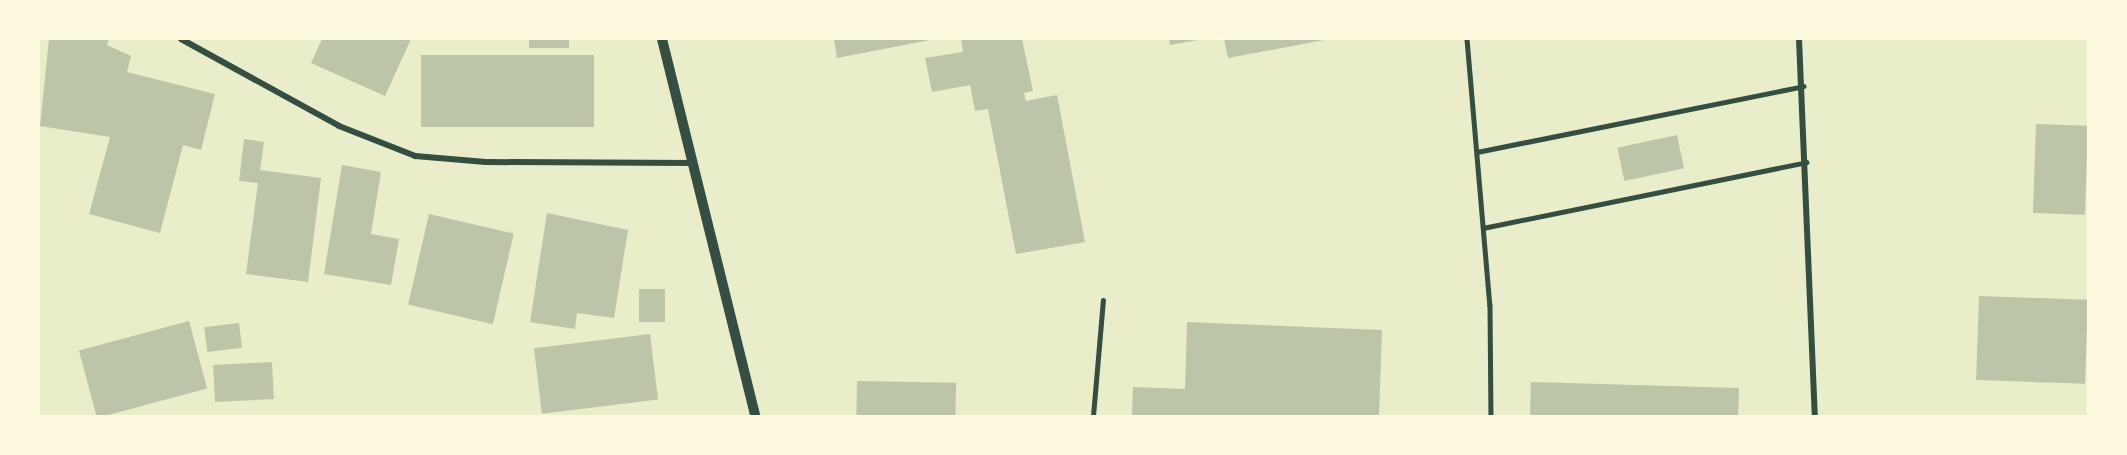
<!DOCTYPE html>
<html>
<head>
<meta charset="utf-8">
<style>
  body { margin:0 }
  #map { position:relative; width:2127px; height:455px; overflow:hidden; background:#e9edc9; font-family:"Fira Sans",sans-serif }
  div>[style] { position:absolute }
  .building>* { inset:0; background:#bcc5a7; transform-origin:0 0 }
  .service>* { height:4.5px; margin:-2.25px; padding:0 2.25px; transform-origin:2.25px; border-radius:2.25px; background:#344e41 }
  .minor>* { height:6px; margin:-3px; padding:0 3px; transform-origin:3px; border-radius:3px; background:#344e41 }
  .tertiary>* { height:10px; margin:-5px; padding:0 5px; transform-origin:5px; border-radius:5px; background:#344e41 }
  span { translate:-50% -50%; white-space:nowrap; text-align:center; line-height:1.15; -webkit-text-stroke:4.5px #fefae0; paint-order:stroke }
  .frame { position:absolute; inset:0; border:40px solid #fefae0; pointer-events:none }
</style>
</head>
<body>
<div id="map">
  <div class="building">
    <div style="clip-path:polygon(49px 39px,109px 39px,107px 45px,131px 56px,127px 72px,215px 94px,201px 150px,183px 145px,160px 233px,89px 214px,110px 137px,40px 126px)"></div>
    <div style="clip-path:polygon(322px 39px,411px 39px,385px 96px,311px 63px)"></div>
    <div style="left:529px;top:39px;width:40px;height:9px"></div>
    <div style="clip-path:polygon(834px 39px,929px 39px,930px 40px,837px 58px)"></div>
    <div style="clip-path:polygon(961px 39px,1022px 39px,1033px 91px,1024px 93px,1026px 101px,1057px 95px,1085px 242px,1016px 254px,988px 109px,975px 111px,970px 85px,932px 92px,925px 58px,963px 52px)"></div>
    <div style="clip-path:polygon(1169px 39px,1197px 39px,1198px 40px,1170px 45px)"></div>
    <div style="clip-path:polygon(1224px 39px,1324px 39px,1324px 40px,1228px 58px)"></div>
    <div style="left:421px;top:55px;width:173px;height:72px"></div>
    <div style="left:2036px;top:124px;width:52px;height:89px;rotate:2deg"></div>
    <div style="left:1677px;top:135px;width:34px;height:61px;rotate:78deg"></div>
    <div style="clip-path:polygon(244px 139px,264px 142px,260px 170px,321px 178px,308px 282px,246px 274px,258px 183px,239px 181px)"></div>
    <div style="clip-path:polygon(342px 165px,381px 172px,371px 234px,399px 239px,391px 285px,324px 274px)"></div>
    <div style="clip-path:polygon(547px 213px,628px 230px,614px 318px,577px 313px,575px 329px,530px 322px)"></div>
    <div style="left:429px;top:214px;width:87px;height:93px;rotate:13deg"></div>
    <div style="left:639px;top:289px;width:26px;height:33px"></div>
    <div style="left:1979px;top:296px;width:109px;height:84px;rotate:2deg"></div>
    <div style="left:189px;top:321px;width:70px;height:114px;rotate:75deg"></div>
    <div style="clip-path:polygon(1187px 322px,1382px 330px,1379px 416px,1132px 416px,1133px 387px,1185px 389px)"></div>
    <div style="left:239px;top:323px;width:25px;height:35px;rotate:83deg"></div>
    <div style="left:650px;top:334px;width:66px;height:117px;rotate:83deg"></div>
    <div style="left:272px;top:362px;width:37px;height:59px;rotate:87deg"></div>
    <div style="left:857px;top:381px;width:99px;height:35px;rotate:1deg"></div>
    <div style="clip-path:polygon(1531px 382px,1739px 388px,1738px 416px,1530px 416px)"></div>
  </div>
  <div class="service">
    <div style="left:1467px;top:39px;width:267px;rotate:85.1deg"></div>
    <div style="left:1490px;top:305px;width:111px;rotate:89.5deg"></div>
    <div style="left:1477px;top:152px;width:333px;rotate:-11.4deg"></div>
    <div style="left:1483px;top:228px;width:330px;rotate:-11.5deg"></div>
    <div style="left:1093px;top:416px;width:116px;rotate:-85.1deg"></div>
  </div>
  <div class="minor">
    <div style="left:181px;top:39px;width:180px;rotate:28.8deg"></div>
    <div style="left:339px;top:126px;width:82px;rotate:21.5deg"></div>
    <div style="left:415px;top:156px;width:71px;rotate:4.8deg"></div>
    <div style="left:486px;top:162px;width:208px;rotate:0.3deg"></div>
    <div style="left:1799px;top:39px;width:377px;rotate:87.6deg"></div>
  </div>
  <div class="tertiary">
    <div style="left:662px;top:39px;width:388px;rotate:76.1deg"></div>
  </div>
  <div class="frame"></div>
</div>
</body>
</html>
